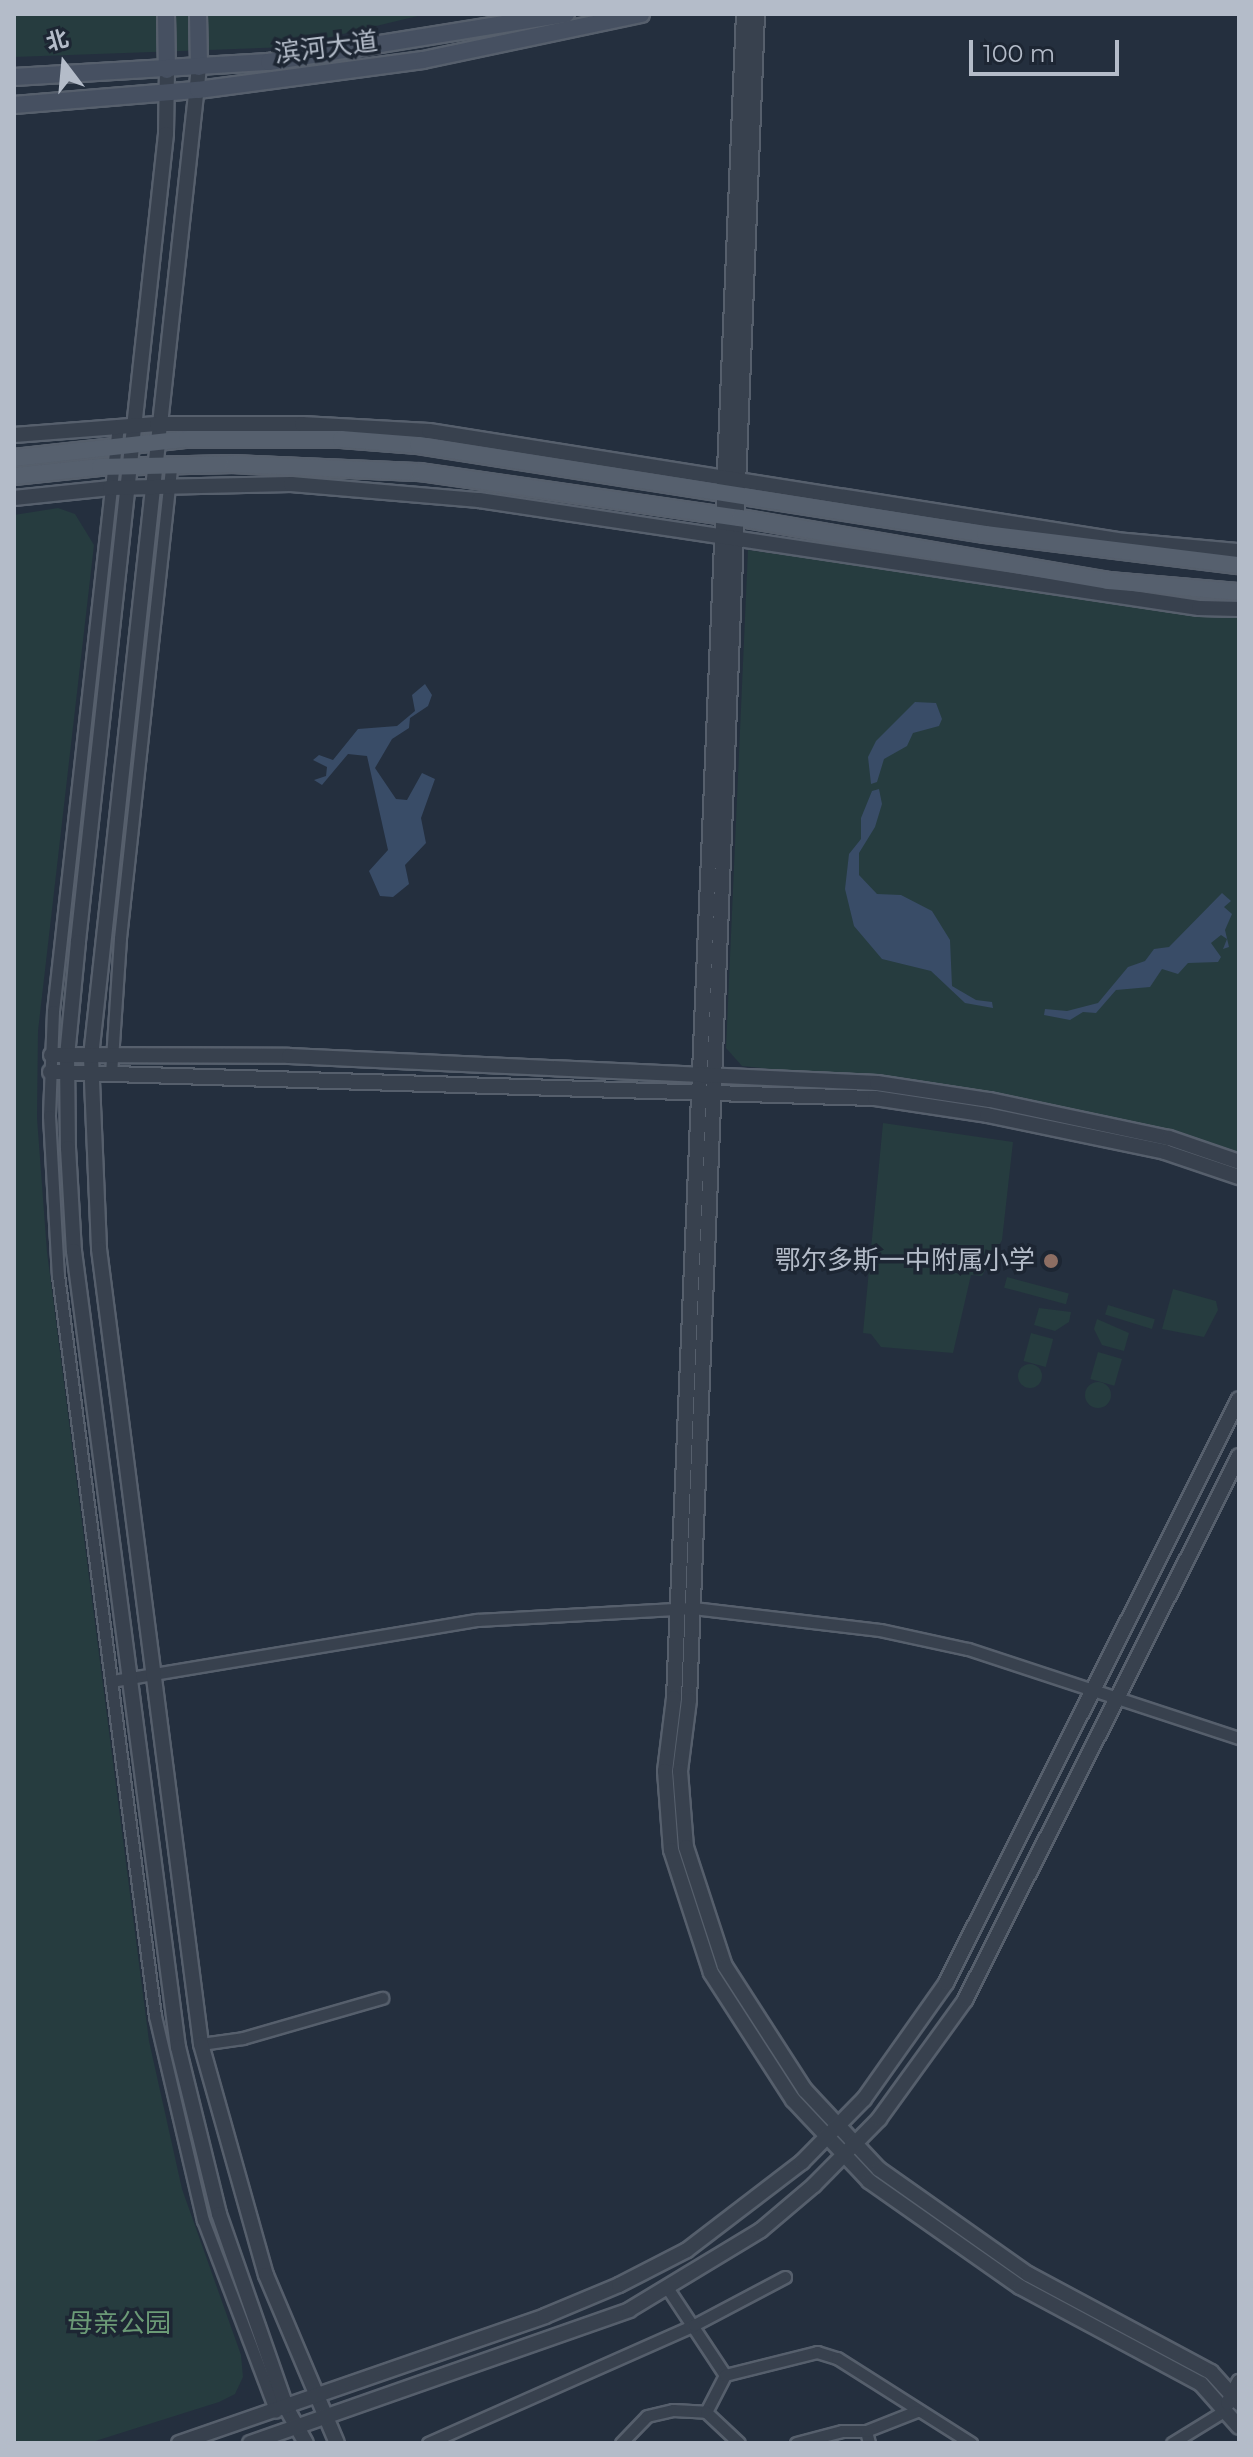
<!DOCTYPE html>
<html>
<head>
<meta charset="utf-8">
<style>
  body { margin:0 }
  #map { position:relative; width:1253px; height:2457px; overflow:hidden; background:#242f3e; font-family:Montserrat,"Noto Sans SC",sans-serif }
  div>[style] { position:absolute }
  .green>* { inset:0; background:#263c3f; transform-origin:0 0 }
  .round { border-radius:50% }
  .water>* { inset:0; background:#394c67 }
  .roads { filter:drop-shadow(2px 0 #565f6c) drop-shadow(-2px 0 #565f6c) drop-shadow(0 2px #565f6c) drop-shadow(0 -2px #565f6c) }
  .minor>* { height:11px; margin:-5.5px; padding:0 5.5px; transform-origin:5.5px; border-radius:5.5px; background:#38414e }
  .tertiary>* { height:14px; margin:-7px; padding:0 7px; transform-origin:7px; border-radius:7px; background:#38414e }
  .secondary>* { height:16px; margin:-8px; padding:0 8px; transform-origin:8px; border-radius:8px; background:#465061 }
  .primary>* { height:16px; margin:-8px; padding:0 8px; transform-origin:8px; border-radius:8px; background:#56606e }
  .dots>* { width:22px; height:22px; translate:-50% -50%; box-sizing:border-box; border:4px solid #1d2633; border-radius:50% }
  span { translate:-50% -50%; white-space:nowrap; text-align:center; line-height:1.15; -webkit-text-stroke:7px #1d2633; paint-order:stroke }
  .street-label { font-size:26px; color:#b4bcc9 }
  .poi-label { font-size:26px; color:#b4bcc9 }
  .right { translate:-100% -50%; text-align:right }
  .park-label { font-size:26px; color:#6b9a76 }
  .frame { position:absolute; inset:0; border:16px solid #b4bcc9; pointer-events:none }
  .north { position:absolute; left:24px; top:24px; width:80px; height:80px; -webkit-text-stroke:6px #1d2633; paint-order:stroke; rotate:344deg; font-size:22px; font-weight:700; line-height:32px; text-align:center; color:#b4bcc9 }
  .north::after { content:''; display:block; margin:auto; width:28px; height:36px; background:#b4bcc9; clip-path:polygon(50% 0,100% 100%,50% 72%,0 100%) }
  .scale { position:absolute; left:969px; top:40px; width:150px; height:36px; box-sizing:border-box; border:4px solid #b4bcc9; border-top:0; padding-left:10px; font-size:24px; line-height:28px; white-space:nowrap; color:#b4bcc9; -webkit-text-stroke:6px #1d2633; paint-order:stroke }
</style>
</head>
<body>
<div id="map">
  <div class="green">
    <div style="clip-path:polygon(14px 14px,426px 14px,289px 47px,14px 57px)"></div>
    <div style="clip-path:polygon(58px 508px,75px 514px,94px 545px,38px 1031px,37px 1118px,47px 1252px,149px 2041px,182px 2189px,241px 2355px,243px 2377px,235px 2394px,219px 2402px,89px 2443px,14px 2443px,14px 515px)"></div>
    <div style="clip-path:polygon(748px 550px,1239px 616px,1239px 1154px,1148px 1125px,996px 1093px,742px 1066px,726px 1048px)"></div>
    <div style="clip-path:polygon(883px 1123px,1013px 1142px,1002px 1240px,982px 1276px,971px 1275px,953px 1353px,881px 1347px,871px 1334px,863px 1333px)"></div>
    <div style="left:1007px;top:1277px;width:64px;height:11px;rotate:15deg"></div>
    <div style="clip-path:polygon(1173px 1289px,1216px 1301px,1218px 1310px,1204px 1337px,1162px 1329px)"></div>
    <div style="left:1108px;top:1305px;width:49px;height:10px;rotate:17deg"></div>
    <div style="clip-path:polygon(1039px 1308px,1071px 1312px,1069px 1322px,1055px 1331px,1034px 1325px)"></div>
    <div style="clip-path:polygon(1097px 1319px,1129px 1333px,1124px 1351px,1102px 1345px,1094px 1329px)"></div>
    <div style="left:1031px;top:1333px;width:23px;height:29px;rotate:15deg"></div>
    <div style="left:1098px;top:1352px;width:25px;height:28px;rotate:16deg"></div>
    <div class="round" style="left:1018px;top:1364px;width:24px;height:24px"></div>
    <div class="round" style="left:1085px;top:1382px;width:26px;height:26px"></div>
  </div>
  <div class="water">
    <div style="clip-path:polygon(425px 684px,432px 695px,428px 706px,410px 718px,409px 728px,392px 739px,375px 768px,396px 799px,407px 800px,422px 773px,435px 779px,421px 818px,426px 843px,405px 865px,409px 884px,393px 897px,380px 896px,369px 871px,388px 850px,367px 756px,348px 754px,322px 785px,314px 780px,326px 776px,327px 767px,313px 760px,319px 755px,333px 760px,358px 729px,397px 726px,415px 711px,412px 695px)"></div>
    <div style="clip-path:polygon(915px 702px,936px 703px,942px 719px,939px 726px,913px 733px,907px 746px,884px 759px,877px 782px,871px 784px,868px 757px,876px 741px)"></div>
    <div style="clip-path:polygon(879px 789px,882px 804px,875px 827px,859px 853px,859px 875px,877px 894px,901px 895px,932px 911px,950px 940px,952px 986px,976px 1000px,992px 1002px,993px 1008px,965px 1003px,931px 971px,882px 959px,854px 926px,845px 889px,849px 854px,861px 839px,861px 818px,872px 791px)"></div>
    <div style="clip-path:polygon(1222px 893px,1231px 901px,1224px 907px,1232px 914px,1225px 930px,1229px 947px,1223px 949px,1227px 939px,1221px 935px,1211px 943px,1221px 957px,1218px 962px,1188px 963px,1178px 974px,1162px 969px,1150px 987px,1116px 990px,1096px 1013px,1083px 1012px,1070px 1020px,1044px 1015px,1045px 1009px,1067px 1011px,1098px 1003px,1128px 967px,1145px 961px,1154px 949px,1169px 947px)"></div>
  </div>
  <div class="roads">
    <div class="minor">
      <div style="left:118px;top:425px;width:590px;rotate:96.33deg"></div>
      <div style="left:53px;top:1011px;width:105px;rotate:92.2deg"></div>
      <div style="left:49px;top:1116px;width:159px;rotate:86.8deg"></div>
      <div style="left:58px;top:1275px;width:747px;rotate:82.54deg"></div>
      <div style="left:155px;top:2016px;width:210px;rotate:76.8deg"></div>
      <div style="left:203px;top:2220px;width:205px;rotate:69.2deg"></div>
      <div style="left:111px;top:1074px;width:136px;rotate:-86.2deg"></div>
      <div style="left:120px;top:938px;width:476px;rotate:-83.8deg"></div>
      <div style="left:112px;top:1681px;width:370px;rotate:-9.5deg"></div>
      <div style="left:477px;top:1620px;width:216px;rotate:-3.2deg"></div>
      <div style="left:693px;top:1608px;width:188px;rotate:6.7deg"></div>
      <div style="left:880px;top:1630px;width:90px;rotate:12.2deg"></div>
      <div style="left:968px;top:1649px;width:285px;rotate:18.2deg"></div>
      <div style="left:201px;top:2044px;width:42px;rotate:-8.1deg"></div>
      <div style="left:243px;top:2038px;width:145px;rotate:-16.1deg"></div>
      <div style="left:668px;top:2289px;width:103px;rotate:56.5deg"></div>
      <div style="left:706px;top:2412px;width:42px;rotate:-62.8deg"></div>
      <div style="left:725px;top:2375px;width:95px;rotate:-14deg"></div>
      <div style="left:817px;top:2352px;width:21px;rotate:17deg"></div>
      <div style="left:837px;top:2358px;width:159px;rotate:32.4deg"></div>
      <div style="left:866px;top:2431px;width:12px;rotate:76deg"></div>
      <div style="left:428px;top:2443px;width:291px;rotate:-23.9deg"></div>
      <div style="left:694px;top:2325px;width:103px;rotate:-27.8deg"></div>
      <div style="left:621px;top:2443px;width:37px;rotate:-46deg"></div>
      <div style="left:647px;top:2416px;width:27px;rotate:-13deg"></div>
      <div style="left:673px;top:2410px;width:33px;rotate:3deg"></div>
      <div style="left:706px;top:2412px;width:45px;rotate:43.2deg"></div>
      <div style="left:796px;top:2443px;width:48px;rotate:-14.6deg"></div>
      <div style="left:842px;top:2431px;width:24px"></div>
      <div style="left:866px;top:2431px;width:55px;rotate:-21.4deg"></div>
      <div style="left:1172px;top:2443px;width:61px;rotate:-31.6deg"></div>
    </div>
    <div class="tertiary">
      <div style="left:744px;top:14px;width:1685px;rotate:92.38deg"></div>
      <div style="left:674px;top:1698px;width:74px;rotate:97deg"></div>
      <div style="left:665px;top:1771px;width:79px;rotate:85.7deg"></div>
      <div style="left:671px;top:1850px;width:129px;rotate:72deg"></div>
      <div style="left:711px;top:1973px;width:151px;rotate:57.2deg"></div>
      <div style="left:793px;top:2100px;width:111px;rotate:46.8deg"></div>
      <div style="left:869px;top:2181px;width:184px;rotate:35.1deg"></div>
      <div style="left:1020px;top:2287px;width:205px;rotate:28.2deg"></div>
      <div style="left:1201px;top:2384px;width:57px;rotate:48.5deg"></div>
      <div style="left:757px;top:14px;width:1687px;rotate:92.31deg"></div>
      <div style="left:689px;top:1700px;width:72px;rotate:97.2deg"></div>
      <div style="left:680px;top:1771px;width:76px;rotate:85.5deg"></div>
      <div style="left:686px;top:1847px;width:125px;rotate:71.9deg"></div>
      <div style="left:725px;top:1966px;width:148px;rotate:57.2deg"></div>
      <div style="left:805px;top:2090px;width:108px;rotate:46.9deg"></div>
      <div style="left:879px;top:2169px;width:182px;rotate:35.2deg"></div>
      <div style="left:1028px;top:2274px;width:208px;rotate:28.2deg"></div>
      <div style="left:1211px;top:2372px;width:42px;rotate:47.9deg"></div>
      <div style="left:199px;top:67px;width:996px;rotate:96.23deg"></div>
      <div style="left:91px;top:1057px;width:192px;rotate:87.6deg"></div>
      <div style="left:99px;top:1249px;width:802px;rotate:82.69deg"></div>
      <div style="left:201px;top:2044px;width:240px;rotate:74.3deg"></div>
      <div style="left:266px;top:2275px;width:182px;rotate:67.1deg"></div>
      <div style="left:167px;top:70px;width:64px;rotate:90.9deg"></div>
      <div style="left:166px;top:134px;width:813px;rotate:96.22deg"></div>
      <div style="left:78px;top:942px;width:115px;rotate:95.5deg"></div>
      <div style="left:67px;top:1056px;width:92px;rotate:89.4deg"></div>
      <div style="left:68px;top:1148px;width:103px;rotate:86.7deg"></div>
      <div style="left:74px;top:1251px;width:803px;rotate:82.56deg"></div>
      <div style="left:178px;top:2047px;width:172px;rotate:76.2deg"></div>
      <div style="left:219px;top:2214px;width:207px;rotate:70.8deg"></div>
      <div style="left:287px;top:2409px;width:39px;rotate:61deg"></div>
      <div style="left:14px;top:435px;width:143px;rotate:-4.4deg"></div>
      <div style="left:157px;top:424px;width:145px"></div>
      <div style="left:302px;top:424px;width:127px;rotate:3.2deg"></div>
      <div style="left:429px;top:431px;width:697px;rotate:9deg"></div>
      <div style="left:1117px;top:540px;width:122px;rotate:5.2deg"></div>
      <div style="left:14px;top:498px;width:97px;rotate:-5.9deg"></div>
      <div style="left:110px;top:488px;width:181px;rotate:-1.3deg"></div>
      <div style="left:291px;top:484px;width:189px;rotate:4.9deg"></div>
      <div style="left:479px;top:500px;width:728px;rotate:8.53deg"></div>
      <div style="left:1199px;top:608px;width:40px;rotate:1.4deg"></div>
      <div style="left:51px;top:1055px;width:238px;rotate:0.2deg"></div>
      <div style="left:289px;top:1056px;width:589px;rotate:2.63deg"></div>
      <div style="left:877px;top:1083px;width:114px;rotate:8.6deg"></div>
      <div style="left:990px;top:1100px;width:183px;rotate:12deg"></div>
      <div style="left:1169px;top:1138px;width:74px;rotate:18.9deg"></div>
      <div style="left:50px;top:1072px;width:825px;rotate:1.81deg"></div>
      <div style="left:875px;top:1098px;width:113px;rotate:8.6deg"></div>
      <div style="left:987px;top:1115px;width:182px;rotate:11.7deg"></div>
      <div style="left:1165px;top:1152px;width:78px;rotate:18.7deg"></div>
      <div style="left:1228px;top:2403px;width:24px;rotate:-62deg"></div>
      <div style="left:179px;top:2443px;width:387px;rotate:-19.1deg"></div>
      <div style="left:545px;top:2316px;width:80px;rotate:-22.7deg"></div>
      <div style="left:619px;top:2285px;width:76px;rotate:-27.2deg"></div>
      <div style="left:687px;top:2250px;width:145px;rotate:-37.4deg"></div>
      <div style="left:802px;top:2162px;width:88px;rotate:-45.5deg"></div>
      <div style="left:864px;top:2099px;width:142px;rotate:-54.7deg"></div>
      <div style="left:946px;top:1983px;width:653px;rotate:-63.36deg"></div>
      <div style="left:250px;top:2443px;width:402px;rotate:-19.3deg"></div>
      <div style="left:629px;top:2310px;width:154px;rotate:-31.2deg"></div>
      <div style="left:761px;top:2230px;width:70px;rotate:-40.3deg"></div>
      <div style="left:814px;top:2185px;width:93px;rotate:-45.4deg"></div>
      <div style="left:879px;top:2119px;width:147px;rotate:-54.1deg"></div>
      <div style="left:965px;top:2000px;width:609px;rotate:-63.27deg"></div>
    </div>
    <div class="secondary">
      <div style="left:166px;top:14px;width:56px;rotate:89deg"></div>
      <div style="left:198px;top:14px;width:53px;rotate:88.9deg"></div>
      <div style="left:14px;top:77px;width:255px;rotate:-3.4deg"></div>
      <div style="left:269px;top:62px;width:301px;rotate:-9.2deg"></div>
      <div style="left:14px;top:105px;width:185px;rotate:-4.7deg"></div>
      <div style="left:198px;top:90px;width:227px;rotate:-7.6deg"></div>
      <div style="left:423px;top:60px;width:223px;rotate:-11.9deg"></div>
    </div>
    <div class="primary">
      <div style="left:14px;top:458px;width:174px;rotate:-6.3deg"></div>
      <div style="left:187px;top:439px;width:154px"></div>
      <div style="left:341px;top:439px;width:77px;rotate:4.5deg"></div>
      <div style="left:418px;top:445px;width:574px;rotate:8.92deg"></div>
      <div style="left:985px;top:534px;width:256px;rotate:7deg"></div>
      <div style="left:14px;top:476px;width:86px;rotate:-6deg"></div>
      <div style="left:100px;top:467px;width:134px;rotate:-1.3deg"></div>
      <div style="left:234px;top:464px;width:186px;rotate:2.5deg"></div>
      <div style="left:420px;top:472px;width:323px;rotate:8.2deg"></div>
      <div style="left:740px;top:518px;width:373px;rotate:9.7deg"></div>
      <div style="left:1108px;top:581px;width:131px;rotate:4.8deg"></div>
    </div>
  </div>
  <div class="dots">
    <div style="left:1051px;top:1261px;background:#8d6e63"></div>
  </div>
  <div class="street-label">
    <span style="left:326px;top:48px;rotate:-7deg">滨河大道</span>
  </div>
  <div class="poi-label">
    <span class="right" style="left:1035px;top:1261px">鄂尔多斯一中附属小学</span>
  </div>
  <div class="park-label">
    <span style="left:119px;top:2324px">母亲公园</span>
  </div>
  <div class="frame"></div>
  <div class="north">北</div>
  <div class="scale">100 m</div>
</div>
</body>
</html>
